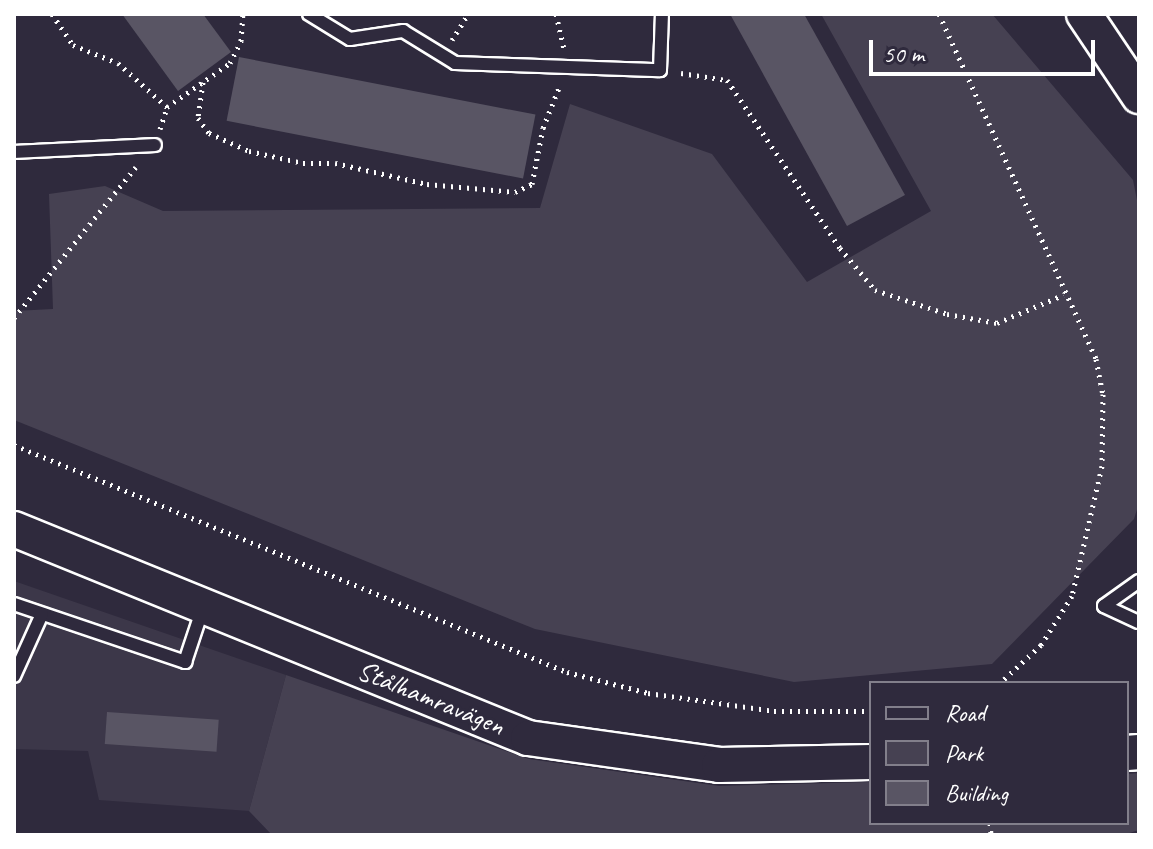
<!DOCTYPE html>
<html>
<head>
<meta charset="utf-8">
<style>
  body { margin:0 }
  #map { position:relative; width:1153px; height:849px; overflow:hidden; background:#2f2a3d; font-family:Caveat,sans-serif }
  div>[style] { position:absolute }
  .built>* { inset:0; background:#3c3749 }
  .green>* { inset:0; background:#464152 }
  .building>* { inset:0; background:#595564; transform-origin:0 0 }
  .path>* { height:5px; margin-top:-2.5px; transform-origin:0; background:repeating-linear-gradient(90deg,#fff 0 2px,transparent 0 8px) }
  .roads { filter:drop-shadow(2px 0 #fff) drop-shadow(-2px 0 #fff) drop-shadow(0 2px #fff) drop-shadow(0 -2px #fff) }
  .lane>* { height:12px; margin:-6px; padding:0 6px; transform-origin:6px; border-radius:6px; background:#2f2a3d }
  .secondary>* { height:34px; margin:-17px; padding:0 17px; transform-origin:17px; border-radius:17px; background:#2f2a3d }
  span { translate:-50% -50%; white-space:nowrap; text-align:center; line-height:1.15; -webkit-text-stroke:6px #2f2a3d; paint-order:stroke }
  .street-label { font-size:28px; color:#fff }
  .frame { position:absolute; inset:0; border:16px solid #fff; pointer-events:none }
  .legend { position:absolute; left:869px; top:681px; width:260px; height:144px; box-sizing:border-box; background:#2f2a3d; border:2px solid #827f8b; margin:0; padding:10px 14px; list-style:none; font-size:24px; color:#fff }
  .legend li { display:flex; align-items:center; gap:16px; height:40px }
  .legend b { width:40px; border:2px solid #827f8b }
  .scale { position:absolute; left:869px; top:40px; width:226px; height:36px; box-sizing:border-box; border:4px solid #fff; border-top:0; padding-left:10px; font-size:24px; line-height:28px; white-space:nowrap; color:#fff; -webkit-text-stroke:6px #2f2a3d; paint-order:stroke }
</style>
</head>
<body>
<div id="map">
  <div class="built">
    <div style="clip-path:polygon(14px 581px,286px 675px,249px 811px,99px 800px,88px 751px,14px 749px)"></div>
  </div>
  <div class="green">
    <div style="clip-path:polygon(821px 14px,992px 14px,1133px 180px,1139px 210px,1139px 503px,1134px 519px,992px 664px,794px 682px,535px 629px,14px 420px,14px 311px,53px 309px,49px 194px,105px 186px,163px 211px,540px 208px,570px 104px,712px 154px,807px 282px,931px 211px)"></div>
    <div style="clip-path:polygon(286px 675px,529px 759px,719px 786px,871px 782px,871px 823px,1127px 823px,1127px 774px,1139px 773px,1139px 830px,1123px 835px,272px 835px,249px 811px)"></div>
  </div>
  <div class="building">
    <div style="clip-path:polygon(122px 14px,203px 14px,231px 52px,178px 91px)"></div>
    <div style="clip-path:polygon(730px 14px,804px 14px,905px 195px,847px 226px)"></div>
    <div style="left:239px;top:57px;width:302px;height:65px;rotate:11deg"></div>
    <div style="left:107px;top:712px;width:112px;height:32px;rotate:4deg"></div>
  </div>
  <div class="path">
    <div style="left:52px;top:14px;width:37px;rotate:56deg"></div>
    <div style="left:73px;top:45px;width:48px;rotate:21.8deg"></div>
    <div style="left:118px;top:63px;width:66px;rotate:41.9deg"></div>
    <div style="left:167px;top:107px;width:77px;rotate:-34.9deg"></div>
    <div style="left:230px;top:63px;width:25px;rotate:-63deg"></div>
    <div style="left:241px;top:41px;width:27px;rotate:-86deg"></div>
    <div style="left:556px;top:14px;width:36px;rotate:77deg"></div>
    <div style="left:939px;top:14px;width:379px;rotate:65.5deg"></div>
    <div style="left:1096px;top:359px;width:36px;rotate:79deg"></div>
    <div style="left:1103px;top:394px;width:72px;rotate:90.8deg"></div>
    <div style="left:1102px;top:466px;width:133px;rotate:103deg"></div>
    <div style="left:1072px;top:596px;width:58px;rotate:122.3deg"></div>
    <div style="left:1041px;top:645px;width:56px;rotate:137.2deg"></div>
    <div style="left:452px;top:40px;width:31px;rotate:-58deg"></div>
    <div style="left:681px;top:73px;width:47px;rotate:8.7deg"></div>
    <div style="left:727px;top:80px;width:202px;rotate:56.1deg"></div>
    <div style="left:840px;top:248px;width:55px;rotate:50.2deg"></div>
    <div style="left:875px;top:290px;width:76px;rotate:18.4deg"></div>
    <div style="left:947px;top:314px;width:51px;rotate:10.2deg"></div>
    <div style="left:997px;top:323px;width:72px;rotate:-23deg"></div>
    <div style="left:203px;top:82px;width:36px;rotate:98deg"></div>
    <div style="left:198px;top:118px;width:19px;rotate:54deg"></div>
    <div style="left:209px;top:133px;width:44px;rotate:24.2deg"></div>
    <div style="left:249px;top:151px;width:55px;rotate:12.5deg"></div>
    <div style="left:303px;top:163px;width:32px"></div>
    <div style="left:335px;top:163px;width:94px;rotate:12.9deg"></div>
    <div style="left:427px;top:184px;width:88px;rotate:5.2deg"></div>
    <div style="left:515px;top:192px;width:19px;rotate:-25deg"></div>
    <div style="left:532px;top:184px;width:57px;rotate:-78.9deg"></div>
    <div style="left:543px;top:128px;width:46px;rotate:-68.4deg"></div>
    <div style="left:160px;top:129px;width:23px;rotate:-72deg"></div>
    <div style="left:14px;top:318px;width:194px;rotate:-51.1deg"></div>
    <div style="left:14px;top:445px;width:598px;rotate:22.32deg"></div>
    <div style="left:567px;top:672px;width:84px;rotate:14.5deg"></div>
    <div style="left:648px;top:693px;width:127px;rotate:8.1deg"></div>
    <div style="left:774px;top:711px;width:97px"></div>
    <div style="left:990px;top:823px;width:12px;rotate:85deg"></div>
  </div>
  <div class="roads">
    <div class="lane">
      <div style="left:309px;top:14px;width:48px;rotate:31.4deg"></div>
      <div style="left:350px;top:39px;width:54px;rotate:-8.6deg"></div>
      <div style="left:403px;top:31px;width:61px;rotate:31.6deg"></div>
      <div style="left:455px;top:63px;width:205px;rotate:2deg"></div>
      <div style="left:660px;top:70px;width:56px;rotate:-88deg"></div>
      <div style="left:14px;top:152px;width:141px;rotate:-2.8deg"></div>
      <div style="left:1139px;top:581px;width:43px;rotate:144.5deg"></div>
      <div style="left:1104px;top:606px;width:38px;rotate:25deg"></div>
      <div style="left:14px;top:604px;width:181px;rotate:18.7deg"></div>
      <div style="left:185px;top:662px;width:57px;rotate:-71.6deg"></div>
      <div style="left:14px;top:676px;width:68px;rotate:-65.7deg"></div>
    </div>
    <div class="secondary">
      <div style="left:1084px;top:14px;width:99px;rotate:56.1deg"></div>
      <div style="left:14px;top:529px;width:555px;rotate:22.13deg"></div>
      <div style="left:528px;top:738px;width:193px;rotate:8deg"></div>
      <div style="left:719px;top:765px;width:152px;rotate:-1.1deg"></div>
      <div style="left:1127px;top:753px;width:12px;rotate:-5deg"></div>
    </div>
  </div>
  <div class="street-label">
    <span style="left:431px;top:698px;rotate:22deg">Stålhamravägen</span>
  </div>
  <div class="frame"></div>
  <ul class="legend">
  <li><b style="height:10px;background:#2f2a3d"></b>Road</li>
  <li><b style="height:22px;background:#464152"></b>Park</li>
  <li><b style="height:22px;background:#595564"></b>Building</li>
  </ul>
  <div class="scale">50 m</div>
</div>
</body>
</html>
